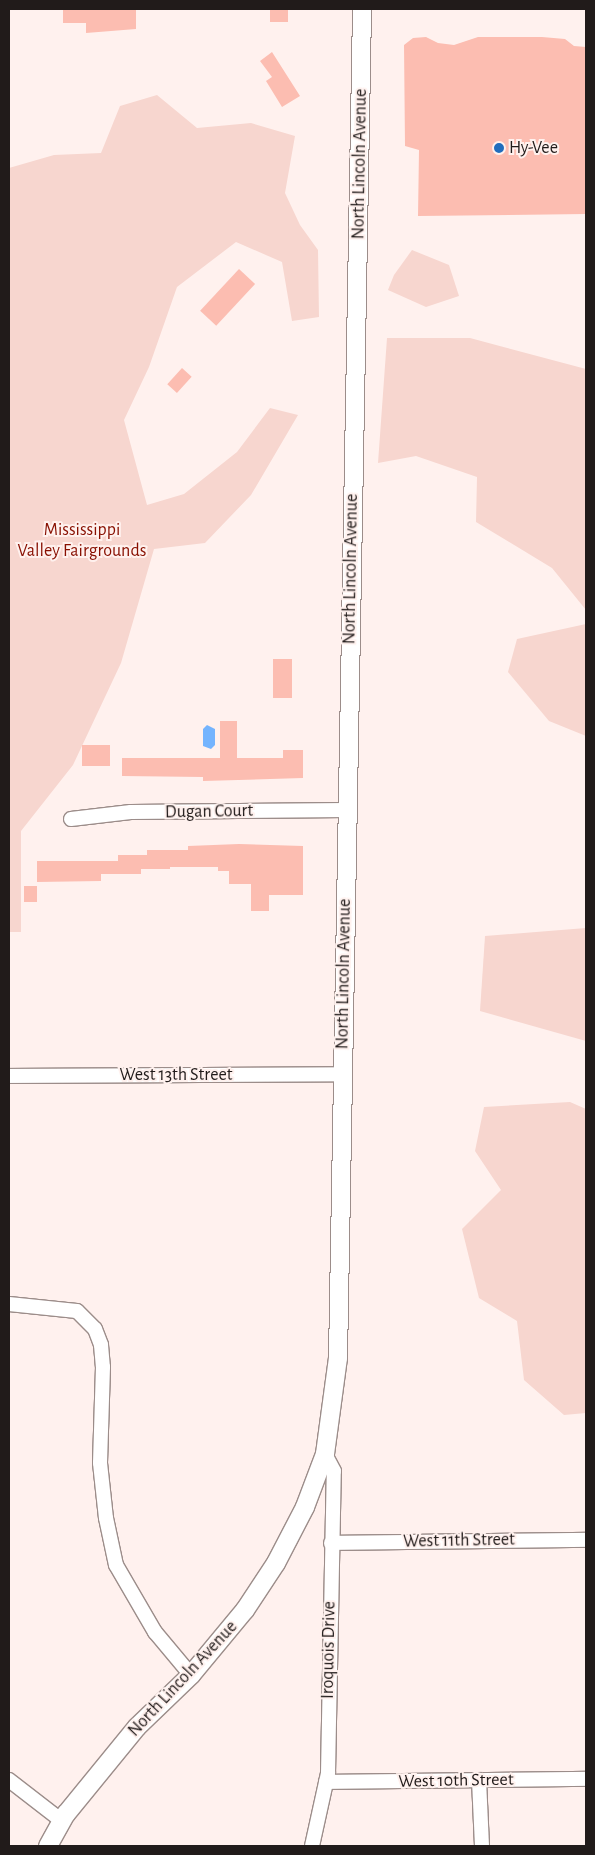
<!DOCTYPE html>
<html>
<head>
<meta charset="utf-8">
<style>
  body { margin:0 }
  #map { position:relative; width:595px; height:1855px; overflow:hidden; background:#fff1ee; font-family:"Alegreya Sans",sans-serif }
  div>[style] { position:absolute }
  .green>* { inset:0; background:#f7d6cf }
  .water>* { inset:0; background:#74b4fe }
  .building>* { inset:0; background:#fcbdb1; transform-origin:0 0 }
  .roads { filter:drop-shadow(1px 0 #9c8d8a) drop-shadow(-1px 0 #9c8d8a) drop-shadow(0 1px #9c8d8a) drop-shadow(0 -1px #9c8d8a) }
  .minor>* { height:14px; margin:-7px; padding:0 7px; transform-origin:7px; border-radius:7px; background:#fff }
  .tertiary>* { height:18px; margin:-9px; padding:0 9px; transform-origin:9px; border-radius:9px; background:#fff }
  .dots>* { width:14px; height:14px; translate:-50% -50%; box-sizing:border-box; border:2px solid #fff1ee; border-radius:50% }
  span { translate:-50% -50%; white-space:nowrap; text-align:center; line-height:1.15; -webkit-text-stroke:4px #fff1ee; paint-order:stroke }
  .poi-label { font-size:18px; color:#211b1a }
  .left { translate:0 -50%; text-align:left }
  .street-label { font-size:18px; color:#211b1a }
  .park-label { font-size:18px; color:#880f00 }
  .frame { position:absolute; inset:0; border:10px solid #211b1a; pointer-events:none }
</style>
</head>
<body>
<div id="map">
  <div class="green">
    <div style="clip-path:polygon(157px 95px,197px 128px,251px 123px,295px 136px,285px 193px,300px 225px,318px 250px,319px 317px,292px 321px,282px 262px,236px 242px,177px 287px,149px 367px,124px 420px,147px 505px,184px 494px,237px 452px,270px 408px,298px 415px,251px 495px,205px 543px,154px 549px,121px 663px,73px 765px,21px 831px,21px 932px,9px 932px,9px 168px,54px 155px,101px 153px,120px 106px)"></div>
    <div style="clip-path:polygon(412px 250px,449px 265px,459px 296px,426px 307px,388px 290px,394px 275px)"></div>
    <div style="clip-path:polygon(387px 338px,470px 338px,586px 369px,586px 610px,552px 568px,476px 522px,477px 477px,416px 456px,378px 463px)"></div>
    <div style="clip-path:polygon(586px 624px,586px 736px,549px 721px,508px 672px,517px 639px)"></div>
    <div style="clip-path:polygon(586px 928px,586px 1041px,480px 1011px,485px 936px)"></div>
    <div style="clip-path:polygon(570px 1102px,586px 1109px,586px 1413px,564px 1415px,524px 1380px,517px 1321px,479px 1298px,462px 1229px,501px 1190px,475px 1151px,484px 1107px)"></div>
  </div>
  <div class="water">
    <div style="clip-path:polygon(207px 725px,215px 729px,215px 745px,211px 749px,203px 746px,203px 729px)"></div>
  </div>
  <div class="building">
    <div style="clip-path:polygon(63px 9px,136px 9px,136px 29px,86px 33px,86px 23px,63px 23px)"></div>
    <div style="left:270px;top:9px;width:18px;height:13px"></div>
    <div style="clip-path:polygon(426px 37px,438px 43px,454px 45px,478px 37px,542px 37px,565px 39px,574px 46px,586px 47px,586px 214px,418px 216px,419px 150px,405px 146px,404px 45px,413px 38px)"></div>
    <div style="clip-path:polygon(272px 52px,300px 96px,282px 107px,266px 81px,272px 77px,260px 61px)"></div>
    <div style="left:239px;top:269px;width:22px;height:57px;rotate:43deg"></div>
    <div style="left:182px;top:368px;width:13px;height:22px;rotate:42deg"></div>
    <div style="left:273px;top:659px;width:19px;height:39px"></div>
    <div style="clip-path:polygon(220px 721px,237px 721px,237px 758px,283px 758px,283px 750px,303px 750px,303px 778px,203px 781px,203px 777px,122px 776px,122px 758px,220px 758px)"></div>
    <div style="left:82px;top:745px;width:28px;height:21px"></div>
    <div style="clip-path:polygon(239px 844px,303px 846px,303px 895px,269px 895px,269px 911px,251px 911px,251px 884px,229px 884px,229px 871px,218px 871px,218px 867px,170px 867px,170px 869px,141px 869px,141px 874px,101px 874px,101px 881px,37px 882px,37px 861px,118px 861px,118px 855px,147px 855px,147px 850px,188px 850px,188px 846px)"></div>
    <div style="left:24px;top:886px;width:13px;height:16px"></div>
  </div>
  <div class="roads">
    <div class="minor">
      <div style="left:71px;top:819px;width:60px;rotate:-6.7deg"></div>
      <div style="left:131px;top:812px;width:215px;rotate:-0.5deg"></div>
      <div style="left:9px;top:1076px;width:334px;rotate:-0.3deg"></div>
      <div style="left:9px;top:1304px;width:68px;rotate:5.9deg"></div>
      <div style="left:77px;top:1311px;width:25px;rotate:45deg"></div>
      <div style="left:95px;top:1329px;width:17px;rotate:69deg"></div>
      <div style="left:101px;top:1345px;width:22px;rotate:85deg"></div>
      <div style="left:103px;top:1367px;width:96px;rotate:91.8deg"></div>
      <div style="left:100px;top:1463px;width:55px;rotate:83.8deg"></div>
      <div style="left:106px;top:1518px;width:48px;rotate:78deg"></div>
      <div style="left:116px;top:1565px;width:78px;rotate:59.8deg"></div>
      <div style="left:155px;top:1632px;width:56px;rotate:50.1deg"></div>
      <div style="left:331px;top:1543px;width:255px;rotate:-0.7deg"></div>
      <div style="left:9px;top:1780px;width:67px;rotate:37.7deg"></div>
      <div style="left:479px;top:1780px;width:66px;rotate:87.4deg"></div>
      <div style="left:326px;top:1782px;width:260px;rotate:-0.7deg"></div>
      <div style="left:312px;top:1846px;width:75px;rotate:-77.6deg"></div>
      <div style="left:328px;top:1773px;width:302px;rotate:-88.9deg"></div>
      <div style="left:334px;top:1471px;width:19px;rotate:-118deg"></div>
    </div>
    <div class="tertiary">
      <div style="left:48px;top:1846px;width:37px;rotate:-61deg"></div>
      <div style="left:66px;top:1814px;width:112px;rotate:-50.8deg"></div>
      <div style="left:137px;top:1727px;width:75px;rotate:-43.9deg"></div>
      <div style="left:191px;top:1675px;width:85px;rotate:-50.3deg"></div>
      <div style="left:245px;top:1610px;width:56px;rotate:-56.6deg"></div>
      <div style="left:276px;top:1563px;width:63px;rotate:-62.6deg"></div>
      <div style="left:305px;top:1507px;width:57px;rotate:-69.3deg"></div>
      <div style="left:325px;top:1454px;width:97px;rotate:-82.3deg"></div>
      <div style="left:338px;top:1358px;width:1349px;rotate:-88.98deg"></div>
    </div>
  </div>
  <div class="dots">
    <div style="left:499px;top:148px;background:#216dbd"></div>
  </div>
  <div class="poi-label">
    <span class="left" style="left:509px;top:148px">Hy-Vee</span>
  </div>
  <div class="street-label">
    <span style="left:360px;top:164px;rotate:-89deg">North Lincoln Avenue</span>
    <span style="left:351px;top:569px;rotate:-89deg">North Lincoln Avenue</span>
    <span style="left:209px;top:812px;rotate:-1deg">Dugan Court</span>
    <span style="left:344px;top:974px;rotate:-89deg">North Lincoln Avenue</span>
    <span style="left:176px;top:1075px">West 13th Street</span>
    <span style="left:459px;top:1541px;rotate:-1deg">West 11th Street</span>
    <span style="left:329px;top:1650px;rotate:-89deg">Iroquois Drive</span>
    <span style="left:183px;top:1679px;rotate:-47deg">North Lincoln Avenue</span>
    <span style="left:456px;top:1781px;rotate:-1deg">West 10th Street</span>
  </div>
  <div class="park-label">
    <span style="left:82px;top:541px">Mississippi<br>Valley Fairgrounds</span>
  </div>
  <div class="frame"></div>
</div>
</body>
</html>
